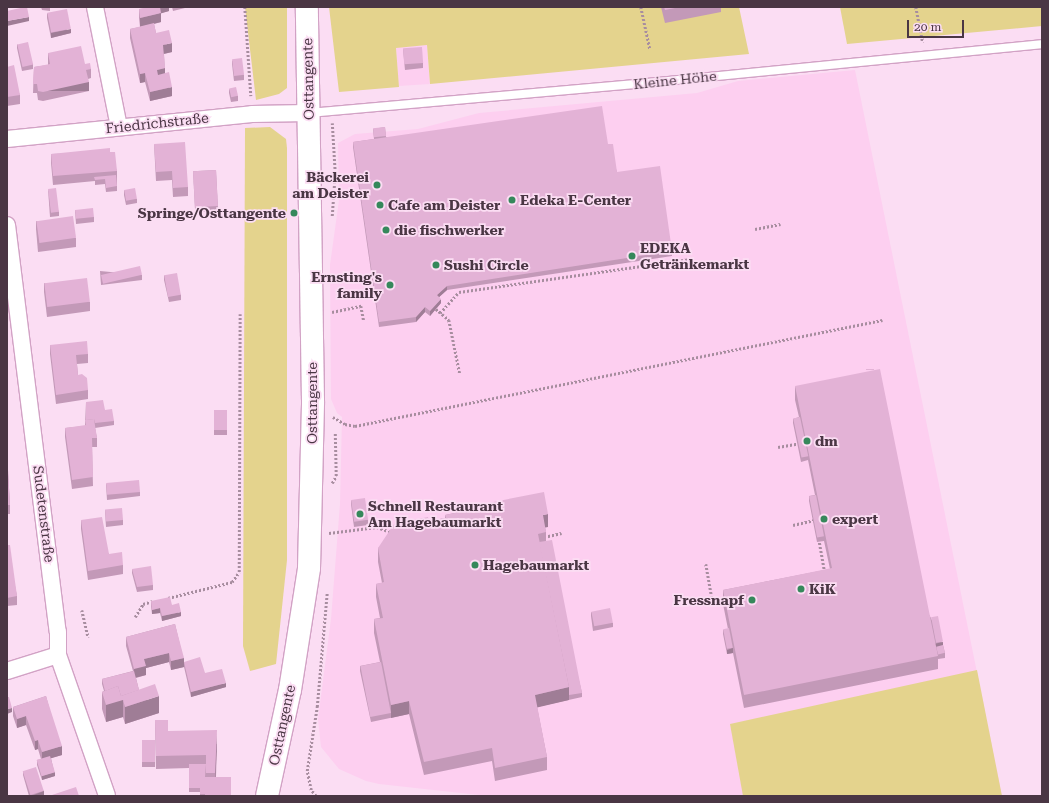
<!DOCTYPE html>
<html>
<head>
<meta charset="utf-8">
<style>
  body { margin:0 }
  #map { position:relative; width:1049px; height:803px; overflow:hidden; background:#fbddf3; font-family:"Roboto Serif",serif }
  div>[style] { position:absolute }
  .built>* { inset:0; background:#fdcff0; transform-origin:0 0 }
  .green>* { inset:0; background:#e4d38d }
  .path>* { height:2.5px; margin-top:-1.25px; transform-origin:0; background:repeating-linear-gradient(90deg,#a78d9f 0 2px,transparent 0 4px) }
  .roads { filter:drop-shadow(1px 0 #d2a2c5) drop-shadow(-1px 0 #d2a2c5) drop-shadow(0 1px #d2a2c5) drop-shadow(0 -1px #d2a2c5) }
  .lane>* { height:8px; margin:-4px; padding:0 4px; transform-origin:4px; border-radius:4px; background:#fff }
  .street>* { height:16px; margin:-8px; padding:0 8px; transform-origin:8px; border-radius:8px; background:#fff }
  .secondary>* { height:22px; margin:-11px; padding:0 11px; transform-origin:11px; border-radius:11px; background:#fff }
  .wall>* { inset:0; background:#c399b8; transform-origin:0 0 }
  .shaded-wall>* { inset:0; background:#9f7d96; transform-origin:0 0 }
  .building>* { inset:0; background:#e3b2d6; transform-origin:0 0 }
  .dots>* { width:11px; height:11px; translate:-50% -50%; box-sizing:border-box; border:2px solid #fbddf3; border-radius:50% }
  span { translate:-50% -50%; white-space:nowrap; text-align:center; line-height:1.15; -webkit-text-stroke:3.5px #fbddf3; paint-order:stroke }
  .street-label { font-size:14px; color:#4a3644 }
  .poi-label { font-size:14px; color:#4a3644; font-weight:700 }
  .right { translate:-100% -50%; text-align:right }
  .left { translate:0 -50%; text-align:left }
  .frame { position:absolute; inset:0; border:8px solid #4a3644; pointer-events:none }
  .scale { position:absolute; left:907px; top:20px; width:57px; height:18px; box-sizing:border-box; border:2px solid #4a3644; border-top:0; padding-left:5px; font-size:12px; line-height:14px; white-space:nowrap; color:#4a3644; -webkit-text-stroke:3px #fbddf3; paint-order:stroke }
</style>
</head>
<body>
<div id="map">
  <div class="built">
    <div style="left:427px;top:45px;width:39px;height:31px;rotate:86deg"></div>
    <div style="clip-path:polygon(855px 70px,1002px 796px,488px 796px,379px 784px,366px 781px,339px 769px,321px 747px,318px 719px,331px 619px,340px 504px,342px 417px,337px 413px,331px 399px,330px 265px,339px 200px,338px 143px,355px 134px,418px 129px,479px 113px,697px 93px,738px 81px)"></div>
  </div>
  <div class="green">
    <div style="clip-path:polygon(245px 7px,287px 7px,287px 88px,279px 94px,256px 100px)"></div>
    <div style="clip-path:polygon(329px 7px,739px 7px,749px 54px,430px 84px,427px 45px,396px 48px,399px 87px,339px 92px)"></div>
    <div style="clip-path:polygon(840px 7px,1042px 7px,1042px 26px,847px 44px)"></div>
    <div style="clip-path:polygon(270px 127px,286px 139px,287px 148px,287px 560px,276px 664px,250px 671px,243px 646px,245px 128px)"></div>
    <div style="clip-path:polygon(977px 670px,1002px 796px,743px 796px,730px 724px)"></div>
  </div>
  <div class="path">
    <div style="left:245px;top:7px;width:89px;rotate:86.1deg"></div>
    <div style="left:641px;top:7px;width:43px;rotate:77.9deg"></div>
    <div style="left:916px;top:7px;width:36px;rotate:79deg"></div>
    <div style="left:332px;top:216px;width:43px;rotate:-86deg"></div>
    <div style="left:335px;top:173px;width:50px;rotate:-93.4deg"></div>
    <div style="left:755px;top:229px;width:26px;rotate:-11deg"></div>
    <div style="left:436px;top:309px;width:17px;rotate:40deg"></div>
    <div style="left:449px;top:320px;width:55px;rotate:78.5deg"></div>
    <div style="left:332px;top:312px;width:30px;rotate:-12deg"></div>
    <div style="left:361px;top:306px;width:15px;rotate:79deg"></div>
    <div style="left:440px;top:313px;width:28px;rotate:-48deg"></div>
    <div style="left:459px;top:292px;width:234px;rotate:-8.1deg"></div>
    <div style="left:333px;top:417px;width:14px;rotate:30deg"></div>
    <div style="left:345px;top:424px;width:10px;rotate:11deg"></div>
    <div style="left:355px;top:426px;width:538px;rotate:-11.37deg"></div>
    <div style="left:778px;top:447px;width:22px;rotate:-10deg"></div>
    <div style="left:332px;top:483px;width:8px;rotate:-60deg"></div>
    <div style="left:336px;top:476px;width:43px;rotate:-91.3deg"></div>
    <div style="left:793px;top:525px;width:23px;rotate:-13deg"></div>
    <div style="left:329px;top:533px;width:48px;rotate:-7.1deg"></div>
    <div style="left:377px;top:527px;width:15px;rotate:20deg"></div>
    <div style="left:544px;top:537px;width:18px;rotate:-13deg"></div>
    <div style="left:819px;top:539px;width:34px;rotate:80deg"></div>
    <div style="left:706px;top:564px;width:39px;rotate:80deg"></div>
    <div style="left:713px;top:602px;width:13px;rotate:-13deg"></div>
    <div style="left:168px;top:598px;width:66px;rotate:-14deg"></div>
    <div style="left:232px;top:582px;width:12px;rotate:-55deg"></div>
    <div style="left:239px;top:572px;width:258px;rotate:-89.8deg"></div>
    <div style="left:82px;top:610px;width:28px;rotate:77deg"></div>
    <div style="left:135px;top:617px;width:15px;rotate:-58deg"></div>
    <div style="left:143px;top:604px;width:10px;rotate:-17deg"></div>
    <div style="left:316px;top:796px;width:8px;rotate:-130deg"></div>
    <div style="left:311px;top:790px;width:19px;rotate:-102deg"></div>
    <div style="left:307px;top:771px;width:65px;rotate:-81.1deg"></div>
    <div style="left:317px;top:707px;width:114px;rotate:-85deg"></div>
  </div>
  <div class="roads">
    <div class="lane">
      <div style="left:310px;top:113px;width:348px;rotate:-5.1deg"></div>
      <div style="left:657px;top:82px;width:387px;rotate:-5.6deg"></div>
    </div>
    <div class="street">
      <div style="left:95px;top:7px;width:122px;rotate:78.7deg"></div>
      <div style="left:7px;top:139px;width:246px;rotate:-5.8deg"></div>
      <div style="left:252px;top:114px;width:56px;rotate:-1deg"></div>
      <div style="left:7px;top:225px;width:410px;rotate:82.9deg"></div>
      <div style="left:58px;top:632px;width:23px;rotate:90deg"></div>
      <div style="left:58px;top:655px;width:149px;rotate:70.8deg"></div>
      <div style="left:7px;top:671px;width:53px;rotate:-17.4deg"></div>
    </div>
    <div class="secondary">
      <div style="left:267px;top:796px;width:108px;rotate:-77.8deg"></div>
      <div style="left:290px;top:690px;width:123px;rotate:-81.1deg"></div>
      <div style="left:309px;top:568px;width:167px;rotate:-88.6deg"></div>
      <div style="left:313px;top:401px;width:394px;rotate:-90.9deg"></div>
    </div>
  </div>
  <div class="wall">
    <div style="clip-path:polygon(41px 7px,50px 7px,50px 11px,42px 10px)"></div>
    <div style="clip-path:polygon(169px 7px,169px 11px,161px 13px,161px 22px,154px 24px,156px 33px,172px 52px,164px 54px,165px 73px,172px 96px,150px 101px,145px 82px,140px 83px,130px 38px,130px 29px,140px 27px,139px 18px,139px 9px)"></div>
    <div style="clip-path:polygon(172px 7px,185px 7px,185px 8px,173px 11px)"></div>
    <div style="clip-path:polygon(661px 7px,721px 7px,721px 12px,665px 23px)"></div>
    <div style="clip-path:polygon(47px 13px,71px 33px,51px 38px,47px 18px)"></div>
    <div style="clip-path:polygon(17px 44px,33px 64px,33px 69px,22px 71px,17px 48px)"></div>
    <div style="clip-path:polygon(403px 49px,423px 63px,423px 68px,405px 70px)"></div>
    <div style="clip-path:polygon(48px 53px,85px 64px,91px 69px,91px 78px,88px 79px,89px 91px,43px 101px,38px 100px,37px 93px,33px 93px,34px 67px,48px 65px)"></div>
    <div style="clip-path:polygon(232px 60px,244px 75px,244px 80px,234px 81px,232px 64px)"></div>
    <div style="clip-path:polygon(7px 67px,20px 95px,20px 104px,7px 106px)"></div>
    <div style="clip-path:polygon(229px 89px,238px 96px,238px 101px,231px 102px,229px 93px)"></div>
    <div style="clip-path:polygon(385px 127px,386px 137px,608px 144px,617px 172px,672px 251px,672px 256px,447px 290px,439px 297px,441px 303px,430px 316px,425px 312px,416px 322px,379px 327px,353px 147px,353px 142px,374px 139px,373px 129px)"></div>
    <div style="clip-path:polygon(154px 144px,188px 187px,188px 196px,173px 197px,172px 180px,156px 181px)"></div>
    <div style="clip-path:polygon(110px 152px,117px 171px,117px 191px,106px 192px,105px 184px,95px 185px,95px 181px,53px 185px,51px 163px,51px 154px)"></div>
    <div style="left:216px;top:170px;width:41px;height:23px;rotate:87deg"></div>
    <div style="clip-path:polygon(48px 189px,59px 212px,59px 216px,50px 217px)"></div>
    <div style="clip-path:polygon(124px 190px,137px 199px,137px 203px,126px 205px,124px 195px)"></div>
    <div style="clip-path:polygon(75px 210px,94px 217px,94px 222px,76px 224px)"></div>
    <div style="clip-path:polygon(36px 221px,76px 238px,76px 247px,38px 252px,36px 229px)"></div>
    <div style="clip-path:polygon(100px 271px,142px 275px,142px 280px,101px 285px)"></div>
    <div style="clip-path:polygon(164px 275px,181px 295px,181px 300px,169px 302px,164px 280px)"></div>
    <div style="clip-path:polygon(44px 283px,90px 302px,90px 311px,47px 317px,44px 292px)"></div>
    <div style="clip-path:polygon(50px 345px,88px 354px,88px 363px,77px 364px,78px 375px,88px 390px,88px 399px,56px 404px,50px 354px)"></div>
    <div style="clip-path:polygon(795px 386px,931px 618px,943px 645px,945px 653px,945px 658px,938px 659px,938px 669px,744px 708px,733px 653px,727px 654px,723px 634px,723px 630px,728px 629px,723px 604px,723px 590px,830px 569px,824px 541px,817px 542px,809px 501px,809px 496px,815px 495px,808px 460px,801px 462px,793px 423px,793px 419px,799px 417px,795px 400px)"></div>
    <div style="clip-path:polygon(86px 402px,105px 410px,114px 421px,114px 425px,95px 428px,97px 438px,97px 447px,92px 447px,93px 486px,72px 489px,65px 437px,65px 428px,85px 426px)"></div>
    <div style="left:214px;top:410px;width:13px;height:25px"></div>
    <div style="clip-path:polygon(7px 453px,10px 505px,10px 514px,7px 514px)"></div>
    <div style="clip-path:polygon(106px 484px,140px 492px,140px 496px,107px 500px)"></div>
    <div style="clip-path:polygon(351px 500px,368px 520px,368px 525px,354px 527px,351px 504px)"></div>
    <div style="clip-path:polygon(478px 505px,548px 527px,545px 527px,546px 532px,546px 541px,582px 693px,582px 697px,537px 707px,547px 757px,547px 770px,495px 781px,492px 761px,424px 775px,409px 714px,371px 722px,360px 671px,360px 666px,380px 662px,374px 633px,374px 619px,380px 618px,376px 597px,376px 584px,382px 583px,378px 562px,378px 548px,429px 521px,445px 518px,445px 515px,478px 508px)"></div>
    <div style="clip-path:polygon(105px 510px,123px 520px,123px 525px,106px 527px)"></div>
    <div style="clip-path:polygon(81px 520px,109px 554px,123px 565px,123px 574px,88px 580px,81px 529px)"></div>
    <div style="clip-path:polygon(7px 545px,17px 596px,17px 605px,7px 606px)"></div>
    <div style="clip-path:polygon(132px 569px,153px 585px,153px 590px,137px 592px,132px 573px)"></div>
    <div style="clip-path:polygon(151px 601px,172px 605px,181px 616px,162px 621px,160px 613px,152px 614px,151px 606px)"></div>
    <div style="clip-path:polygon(591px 612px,613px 623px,613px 627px,593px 631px,591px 616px)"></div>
    <div style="clip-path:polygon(175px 624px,184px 662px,205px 673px,226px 687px,191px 697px,184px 667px,171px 670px,169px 662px,146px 668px,146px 675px,136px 678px,139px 690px,159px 713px,125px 724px,123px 717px,106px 722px,102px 709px,102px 692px,104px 691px,102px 684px,102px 679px,133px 671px,126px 646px,126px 637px)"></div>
    <div style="clip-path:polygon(46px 696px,62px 755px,51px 758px,55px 776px,42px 780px,37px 765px,37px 760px,41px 759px,38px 749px,35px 750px,26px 725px,17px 728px,13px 716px,13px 707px)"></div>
    <div style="clip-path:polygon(155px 720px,168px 731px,217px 744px,216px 777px,232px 796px,200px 796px,200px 792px,189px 792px,189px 768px,156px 769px)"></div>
    <div style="left:142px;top:740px;width:13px;height:27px"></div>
    <div style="clip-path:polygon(23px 771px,44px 791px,44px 796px,29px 796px,23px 775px)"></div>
  </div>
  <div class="shaded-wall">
    <div style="clip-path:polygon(159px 7px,169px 7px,169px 11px,159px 14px)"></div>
    <div style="clip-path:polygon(161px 13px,161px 22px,140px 27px,140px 18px)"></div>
    <div style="clip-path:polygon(29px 17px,29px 21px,7px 26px,7px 21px)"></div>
    <div style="clip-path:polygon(71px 29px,71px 33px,51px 38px,51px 33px)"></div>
    <div style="clip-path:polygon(172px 43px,172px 52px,163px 54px,163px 45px)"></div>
    <div style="clip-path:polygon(165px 68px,165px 77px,157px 79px,157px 70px)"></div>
    <div style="clip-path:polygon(145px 73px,145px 82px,140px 83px,140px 74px)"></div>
    <div style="left:89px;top:82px;width:9px;height:47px;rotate:90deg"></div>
    <div style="clip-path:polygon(172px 87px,172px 96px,150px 101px,150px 92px)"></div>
    <div style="clip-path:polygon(447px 286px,447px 290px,437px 299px,437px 295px)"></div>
    <div style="clip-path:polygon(441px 299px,441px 303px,430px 316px,430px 311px)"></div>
    <div style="clip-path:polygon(425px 307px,425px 312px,416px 322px,416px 317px)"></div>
    <div style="clip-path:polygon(548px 514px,548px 527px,543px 528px,543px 515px)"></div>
    <div style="clip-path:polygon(160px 608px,160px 613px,152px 614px,152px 610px)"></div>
    <div style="clip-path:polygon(181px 612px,181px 616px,162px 621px,162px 616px)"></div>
    <div style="clip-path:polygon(943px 642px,943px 646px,934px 648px,934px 644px)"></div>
    <div style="clip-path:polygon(733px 648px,733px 653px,727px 654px,727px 650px)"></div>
    <div style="clip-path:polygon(169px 653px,169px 662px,146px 668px,146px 675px,134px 678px,134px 669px,144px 659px)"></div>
    <div style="clip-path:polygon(184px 658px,184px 667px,171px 670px,171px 661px)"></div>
    <div style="clip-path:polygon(226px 683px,226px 687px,191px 697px,191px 692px)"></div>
    <div style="clip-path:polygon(569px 687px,569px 700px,535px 708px,535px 695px)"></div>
    <div style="clip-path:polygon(159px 696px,159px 713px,125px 724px,125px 707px)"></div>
    <div style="clip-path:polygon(140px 697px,123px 701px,123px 717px,106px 722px,106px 705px,107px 701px)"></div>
    <div style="clip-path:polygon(409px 701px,409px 714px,391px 718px,391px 705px)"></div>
    <div style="clip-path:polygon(12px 708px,12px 712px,7px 714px,7px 709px)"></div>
    <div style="clip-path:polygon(26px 716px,26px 725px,17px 728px,17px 719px)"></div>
    <div style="clip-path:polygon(217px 730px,217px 744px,215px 786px,215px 773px)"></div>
    <div style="clip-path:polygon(38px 740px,38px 749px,35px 750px,35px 741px)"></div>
    <div style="clip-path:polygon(62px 746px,62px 755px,42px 761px,42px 752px)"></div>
    <div style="clip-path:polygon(55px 772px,55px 776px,42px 780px,42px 776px)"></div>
    <div style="clip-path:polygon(44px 791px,44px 796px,31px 796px)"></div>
  </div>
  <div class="building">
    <div style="clip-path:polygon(25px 7px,27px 7px,29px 17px,7px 21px,7px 11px)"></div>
    <div style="clip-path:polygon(148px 7px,160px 7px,161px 13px,140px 18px,139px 9px)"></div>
    <div style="clip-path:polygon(664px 7px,680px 7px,665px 10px)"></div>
    <div style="left:67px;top:9px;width:20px;height:20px;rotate:79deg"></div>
    <div style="clip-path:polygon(154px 23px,156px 33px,169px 30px,172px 43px,163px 45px,165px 68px,157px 70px,158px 75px,169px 72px,172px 87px,150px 92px,145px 73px,140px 74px,130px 29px)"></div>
    <div style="left:28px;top:42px;width:23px;height:11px;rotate:77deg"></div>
    <div style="clip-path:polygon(81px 46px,85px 64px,90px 63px,91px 69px,86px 70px,89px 82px,43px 92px,38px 91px,37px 84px,33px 84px,34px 67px,50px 64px,48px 53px)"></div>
    <div style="left:422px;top:47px;width:16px;height:19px;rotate:86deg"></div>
    <div style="left:242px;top:58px;width:17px;height:10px;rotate:83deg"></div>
    <div style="clip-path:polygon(14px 65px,20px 95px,7px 97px,7px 67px)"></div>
    <div style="left:236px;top:87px;width:9px;height:7px;rotate:77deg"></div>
    <div style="clip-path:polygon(602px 106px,608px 144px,613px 144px,617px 172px,660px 166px,672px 251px,447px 286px,437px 295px,441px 299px,430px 311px,425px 307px,416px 317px,379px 322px,353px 142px)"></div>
    <div style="left:385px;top:127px;width:9px;height:12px;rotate:84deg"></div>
    <div style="clip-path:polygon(185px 142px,188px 187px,173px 188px,172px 171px,156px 172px,154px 144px)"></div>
    <div style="clip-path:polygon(110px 148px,110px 152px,115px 152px,117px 171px,53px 176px,51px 154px)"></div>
    <div style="left:216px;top:170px;width:36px;height:23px;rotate:87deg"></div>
    <div style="clip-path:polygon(116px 175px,117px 186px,106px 188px,105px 179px,95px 180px,94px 177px)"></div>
    <div style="left:56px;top:188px;width:24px;height:8px;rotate:83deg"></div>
    <div style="left:135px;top:188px;width:11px;height:11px;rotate:80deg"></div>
    <div style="left:93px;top:208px;width:9px;height:18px;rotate:84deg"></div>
    <div style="left:73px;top:216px;width:22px;height:37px;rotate:82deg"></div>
    <div style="left:140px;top:266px;width:9px;height:40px;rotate:77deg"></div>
    <div style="left:177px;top:273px;width:22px;height:13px;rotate:80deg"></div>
    <div style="left:87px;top:278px;width:24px;height:43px;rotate:83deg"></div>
    <div style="clip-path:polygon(87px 341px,88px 354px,76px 355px,78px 375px,82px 374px,87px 378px,88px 390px,56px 395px,50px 345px)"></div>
    <div style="left:874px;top:369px;width:1px;height:8px;rotate:90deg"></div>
    <div style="clip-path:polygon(880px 369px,938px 656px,744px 695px,723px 590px,832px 568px,795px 386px)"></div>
    <div style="clip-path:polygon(103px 400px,105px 410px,112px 409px,114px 421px,95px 423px,94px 419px,86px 420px,86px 402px)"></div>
    <div style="left:214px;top:410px;width:13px;height:20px"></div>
    <div style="left:800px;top:417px;width:40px;height:7px;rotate:78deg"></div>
    <div style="clip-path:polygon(94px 419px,97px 438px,92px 438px,93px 477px,72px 480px,65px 428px,86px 425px,85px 420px)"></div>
    <div style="clip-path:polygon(7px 453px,10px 505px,7px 505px)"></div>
    <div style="left:139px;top:480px;width:12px;height:33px;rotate:85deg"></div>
    <div style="clip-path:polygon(544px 492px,548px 514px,543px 515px,546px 532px,538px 534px,569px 687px,535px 695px,547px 757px,495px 768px,492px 748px,424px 762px,409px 701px,391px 705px,374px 619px,383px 618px,376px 584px,384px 582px,378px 548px,394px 524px,428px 517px,429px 521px,446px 518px,445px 515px,479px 508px,478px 505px)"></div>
    <div style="left:816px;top:495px;width:42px;height:7px;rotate:79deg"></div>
    <div style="left:365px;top:498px;width:22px;height:14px;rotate:82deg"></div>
    <div style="left:122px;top:508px;width:12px;height:17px;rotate:85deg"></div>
    <div style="clip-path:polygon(102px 517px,109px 554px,122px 552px,123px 565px,88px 571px,81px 520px)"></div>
    <div style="clip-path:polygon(552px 540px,582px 693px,569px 695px,569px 687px,539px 542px)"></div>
    <div style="clip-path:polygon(7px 545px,10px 545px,17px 596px,7px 598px)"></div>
    <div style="clip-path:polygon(151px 566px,153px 585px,137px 587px,132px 569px)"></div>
    <div style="clip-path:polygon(170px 597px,172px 605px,179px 603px,181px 612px,162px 616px,160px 608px,152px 610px,151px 601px)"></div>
    <div style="left:610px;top:608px;width:15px;height:19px;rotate:79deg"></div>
    <div style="left:938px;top:616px;width:26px;height:7px;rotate:79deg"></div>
    <div style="clip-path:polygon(175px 624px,184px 658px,171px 661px,169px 653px,144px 659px,146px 666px,134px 669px,126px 637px)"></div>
    <div style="left:729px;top:628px;width:20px;height:6px;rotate:79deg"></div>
    <div style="left:943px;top:645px;width:8px;height:7px;rotate:76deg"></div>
    <div style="clip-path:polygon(200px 657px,205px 673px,222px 669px,226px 683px,191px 692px,184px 662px)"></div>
    <div style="left:381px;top:662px;width:52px;height:21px;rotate:79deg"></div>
    <div style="clip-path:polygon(134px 671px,139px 690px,121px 696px,118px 686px,105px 691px,102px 679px)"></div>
    <div style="clip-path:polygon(155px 684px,159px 696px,125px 707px,123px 700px,106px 705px,102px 692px,118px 686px,121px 696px)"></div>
    <div style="clip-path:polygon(46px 696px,62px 746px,42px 752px,38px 740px,35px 741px,26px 716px,17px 719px,13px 707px)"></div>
    <div style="clip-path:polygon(7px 697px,9px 697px,12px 708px,7px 709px)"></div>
    <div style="clip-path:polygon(155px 720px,168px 720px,168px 731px,217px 730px,215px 773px,206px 773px,206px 755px,156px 756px)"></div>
    <div style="left:142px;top:740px;width:13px;height:22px"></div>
    <div style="left:50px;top:756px;width:17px;height:14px;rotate:73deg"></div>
    <div style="clip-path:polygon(189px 764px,206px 764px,205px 777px,205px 794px,200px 794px,200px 788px,189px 788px)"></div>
    <div style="left:36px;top:767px;width:25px;height:14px;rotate:72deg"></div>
    <div style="left:205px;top:777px;width:26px;height:19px"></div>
    <div style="clip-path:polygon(76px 787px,79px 796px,53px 796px,52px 795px)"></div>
  </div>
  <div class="dots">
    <div style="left:377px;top:185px;background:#35885b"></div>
    <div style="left:512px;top:200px;background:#35885b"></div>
    <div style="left:380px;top:205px;background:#35885b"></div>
    <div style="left:294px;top:213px;background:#35885b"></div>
    <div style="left:386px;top:230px;background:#35885b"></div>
    <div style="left:632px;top:256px;background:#35885b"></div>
    <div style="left:436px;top:265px;background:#35885b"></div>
    <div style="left:390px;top:285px;background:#35885b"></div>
    <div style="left:807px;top:441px;background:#35885b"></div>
    <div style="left:360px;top:514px;background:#35885b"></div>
    <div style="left:824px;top:519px;background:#35885b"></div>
    <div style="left:475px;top:565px;background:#35885b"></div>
    <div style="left:801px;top:589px;background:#35885b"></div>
    <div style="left:752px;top:600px;background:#35885b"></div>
  </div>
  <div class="street-label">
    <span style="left:308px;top:79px;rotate:-91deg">Osttangente</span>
    <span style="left:675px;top:80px;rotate:-6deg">Kleine Höhe</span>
    <span style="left:157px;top:123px;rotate:-6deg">Friedrichstraße</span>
    <span style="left:312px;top:403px;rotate:-90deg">Osttangente</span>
    <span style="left:44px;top:514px;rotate:83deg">Sudetenstraße</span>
    <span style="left:282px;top:725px;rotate:-78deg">Osttangente</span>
  </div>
  <div class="poi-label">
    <span class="right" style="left:369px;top:185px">Bäckerei<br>am Deister</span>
    <span class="left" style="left:520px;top:200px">Edeka E-Center</span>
    <span class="left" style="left:388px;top:205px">Cafe am Deister</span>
    <span class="right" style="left:286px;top:213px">Springe/Osttangente</span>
    <span class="left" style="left:394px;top:230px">die fischwerker</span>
    <span class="left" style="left:640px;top:256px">EDEKA<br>Getränkemarkt</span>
    <span class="left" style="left:444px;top:265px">Sushi Circle</span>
    <span class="right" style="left:382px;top:285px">Ernsting's<br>family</span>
    <span class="left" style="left:815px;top:441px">dm</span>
    <span class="left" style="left:368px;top:514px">Schnell Restaurant<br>Am Hagebaumarkt</span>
    <span class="left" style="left:832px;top:519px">expert</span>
    <span class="left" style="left:483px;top:565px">Hagebaumarkt</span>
    <span class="left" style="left:809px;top:589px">KiK</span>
    <span class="right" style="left:744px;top:600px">Fressnapf</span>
  </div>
  <div class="frame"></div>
  <div class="scale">20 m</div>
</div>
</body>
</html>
